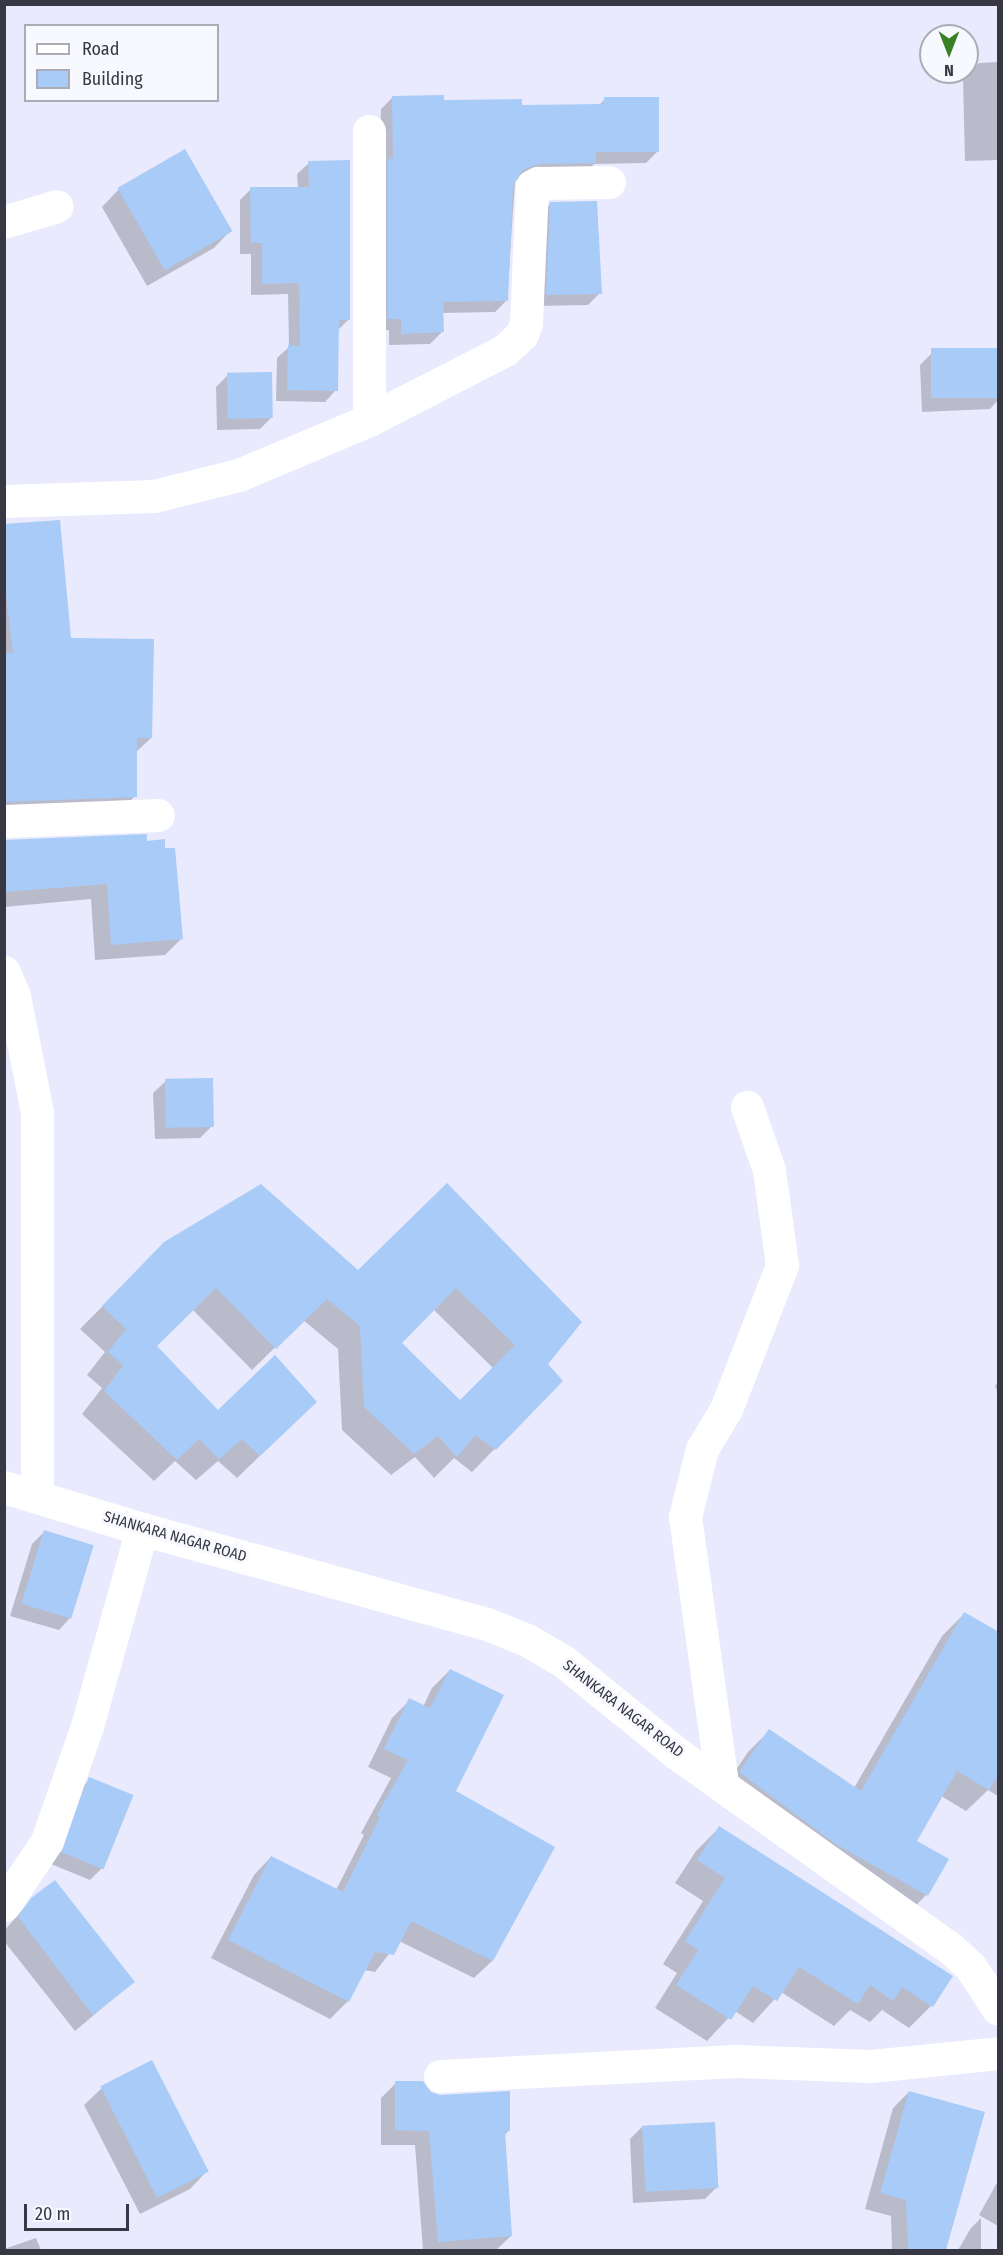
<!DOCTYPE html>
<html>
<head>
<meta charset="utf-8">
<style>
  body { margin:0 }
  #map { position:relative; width:1003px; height:2255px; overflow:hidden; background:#e9eafd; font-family:"Fira Sans Condensed",sans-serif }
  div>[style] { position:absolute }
  .shadow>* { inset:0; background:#0003 }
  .building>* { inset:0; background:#a9cbf8; transform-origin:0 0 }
  .street>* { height:33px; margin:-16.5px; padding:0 16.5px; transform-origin:16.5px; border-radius:16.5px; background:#fff }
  span { translate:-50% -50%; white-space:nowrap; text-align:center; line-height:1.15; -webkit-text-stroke:6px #f8f9ff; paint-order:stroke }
  .street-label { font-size:15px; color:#383845 }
  .frame { position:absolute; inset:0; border:6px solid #383845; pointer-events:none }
  .legend { position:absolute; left:24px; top:24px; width:195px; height:78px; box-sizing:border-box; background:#f8f9ff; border:2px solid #abacb5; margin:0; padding:8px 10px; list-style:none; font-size:18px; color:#383845 }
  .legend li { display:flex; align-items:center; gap:12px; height:30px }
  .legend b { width:30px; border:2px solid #abacb5 }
  .north { position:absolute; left:919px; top:24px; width:60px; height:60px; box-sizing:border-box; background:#f8f9ff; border:2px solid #abacb5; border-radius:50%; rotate:180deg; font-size:16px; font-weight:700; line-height:24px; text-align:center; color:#383845 }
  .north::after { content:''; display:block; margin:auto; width:21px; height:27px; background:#3a8126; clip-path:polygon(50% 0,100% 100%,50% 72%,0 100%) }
  .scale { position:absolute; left:24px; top:2204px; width:105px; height:27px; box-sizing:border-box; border:3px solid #383845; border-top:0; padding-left:8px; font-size:18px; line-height:21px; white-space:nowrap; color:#383845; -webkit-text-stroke:4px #f8f9ff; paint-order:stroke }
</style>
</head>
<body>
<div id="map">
  <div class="shadow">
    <div style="clip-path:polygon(998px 62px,998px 160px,965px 161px,963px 79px,979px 63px)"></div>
    <div style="clip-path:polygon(393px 97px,521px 107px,598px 106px,605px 99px,658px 151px,646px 163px,594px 164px,583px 175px,524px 176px,515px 181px,507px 300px,495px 312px,442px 313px,442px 332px,430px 344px,389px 345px,389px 330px,376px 331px,381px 109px)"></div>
    <div style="clip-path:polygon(309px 163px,349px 319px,338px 330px,336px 390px,325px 402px,276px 401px,277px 358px,289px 347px,288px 294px,251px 295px,251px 254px,240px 254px,240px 200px,251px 189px,298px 188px,297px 174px)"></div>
    <div style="clip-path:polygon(119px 189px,231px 230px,214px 248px,147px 286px,102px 207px)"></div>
    <div style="clip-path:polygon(551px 203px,600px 293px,588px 305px,535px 306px,539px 215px)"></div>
    <div style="clip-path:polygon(998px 350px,998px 400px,990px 409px,922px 412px,920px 365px,932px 353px)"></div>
    <div style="clip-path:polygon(228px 375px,272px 417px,260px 429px,217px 430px,216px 387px)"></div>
    <div style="clip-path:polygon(4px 525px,70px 639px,151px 738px,135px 753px,135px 796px,118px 813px,4px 818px)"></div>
    <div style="clip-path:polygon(4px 841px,146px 843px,182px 938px,165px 955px,95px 960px,91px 899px,4px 907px)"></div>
    <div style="clip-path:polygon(166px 1081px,212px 1126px,200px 1138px,155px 1139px,153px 1093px)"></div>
    <div style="clip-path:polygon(evenodd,447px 1185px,546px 1365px,561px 1381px,472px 1472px,454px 1458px,434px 1478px,415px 1457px,391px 1475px,342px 1430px,338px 1349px,303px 1320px,252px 1370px,193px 1310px,155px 1347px,218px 1412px,293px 1424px,237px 1478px,218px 1461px,196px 1480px,175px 1461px,154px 1481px,82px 1414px,102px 1388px,87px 1375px,105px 1352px,80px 1329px,165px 1243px,358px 1272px,447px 1185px,433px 1309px,494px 1369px,460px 1402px,399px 1343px,433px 1309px)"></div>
    <div style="clip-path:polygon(998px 1382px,998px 1394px,995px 1386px)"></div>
    <div style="clip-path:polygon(44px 1532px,71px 1617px,59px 1630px,10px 1616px,32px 1544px)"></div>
    <div style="clip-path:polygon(964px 1614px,998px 1634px,998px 1796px,988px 1790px,966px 1811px,941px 1796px,915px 1842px,926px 1895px,905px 1917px,719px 1795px,748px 1752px,769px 1731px,854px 1788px,942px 1636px)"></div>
    <div style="clip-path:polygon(450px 1670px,454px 1791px,553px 1847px,492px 1961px,474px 1978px,399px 1941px,375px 1972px,364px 1970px,348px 2001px,330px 2019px,211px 1958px,254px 1875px,271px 1857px,336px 1890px,364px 1835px,361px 1833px,391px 1778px,368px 1767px,392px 1718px,410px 1700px,423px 1707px,432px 1688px)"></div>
    <div style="clip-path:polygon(90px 1779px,102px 1868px,90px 1880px,51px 1864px,78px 1791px)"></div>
    <div style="clip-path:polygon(719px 1828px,931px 2006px,909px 2028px,882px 2010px,870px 2022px,850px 2010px,834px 2026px,781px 1992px,753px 2023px,735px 2011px,707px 2041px,655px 2008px,677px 1973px,663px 1964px,703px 1901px,675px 1883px,696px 1851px)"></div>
    <div style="clip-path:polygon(32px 1899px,133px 1982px,75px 2031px,4px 1941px,4px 1931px)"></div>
    <div style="clip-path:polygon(396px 2083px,430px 2094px,509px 2130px,504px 2136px,511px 2236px,496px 2250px,423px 2250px,415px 2145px,381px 2145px,381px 2098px)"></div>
    <div style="clip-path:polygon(102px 2088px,207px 2171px,190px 2189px,140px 2214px,84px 2105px)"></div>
    <div style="clip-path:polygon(909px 2092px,984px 2113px,945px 2250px,892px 2250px,891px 2216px,865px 2209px,893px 2108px)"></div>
    <div style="clip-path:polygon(642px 2127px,717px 2187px,705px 2199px,633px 2203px,630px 2139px)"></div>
    <div style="clip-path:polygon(998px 2181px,998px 2226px,979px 2215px)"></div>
    <div style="clip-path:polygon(981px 2218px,981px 2250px,958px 2250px,971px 2228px)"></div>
    <div style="clip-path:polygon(36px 2238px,41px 2250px,4px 2250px,4px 2249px)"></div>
  </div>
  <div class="building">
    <div style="clip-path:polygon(444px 95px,444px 100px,522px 99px,522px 105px,604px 104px,604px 97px,659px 97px,659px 152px,596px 152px,596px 163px,538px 164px,523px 170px,513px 185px,508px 301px,443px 302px,444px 332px,401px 334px,401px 319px,388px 319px,388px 160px,393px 158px,392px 96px)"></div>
    <div style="left:185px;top:149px;width:95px;height:78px;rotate:60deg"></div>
    <div style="clip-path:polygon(350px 160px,350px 320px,339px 320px,338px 391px,287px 390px,288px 345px,300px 346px,299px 283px,262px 284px,262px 243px,251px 243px,250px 187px,309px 187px,308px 161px)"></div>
    <div style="clip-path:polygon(597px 201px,602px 294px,546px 295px,550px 202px)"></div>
    <div style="left:999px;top:348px;width:50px;height:68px;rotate:90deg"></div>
    <div style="left:272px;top:372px;width:46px;height:45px;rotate:89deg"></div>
    <div style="clip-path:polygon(60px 520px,71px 638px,154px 639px,152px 738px,137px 738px,137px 797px,4px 802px,4px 653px,13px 653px,4px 577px,4px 524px)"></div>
    <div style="clip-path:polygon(147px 834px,147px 841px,165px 839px,165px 848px,175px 848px,183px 939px,111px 945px,107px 884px,4px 892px,4px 840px)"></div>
    <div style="left:213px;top:1078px;width:49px;height:48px;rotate:89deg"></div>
    <div style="clip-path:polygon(evenodd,447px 1183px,582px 1322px,548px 1364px,563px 1381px,496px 1450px,475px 1435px,457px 1457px,438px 1436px,414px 1454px,364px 1407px,360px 1326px,327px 1299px,276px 1349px,216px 1288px,157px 1346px,218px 1410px,275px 1355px,317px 1402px,260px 1456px,242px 1439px,219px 1459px,199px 1439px,177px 1460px,104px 1391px,123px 1365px,108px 1352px,126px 1329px,102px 1306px,164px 1242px,261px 1184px,358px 1270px,447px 1183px,456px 1288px,515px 1345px,460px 1400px,402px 1343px,456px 1288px)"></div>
    <div style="left:44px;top:1530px;width:52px;height:77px;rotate:17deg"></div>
    <div style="clip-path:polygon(964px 1612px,999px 1632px,999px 1774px,989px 1790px,957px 1771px,917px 1841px,949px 1859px,928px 1896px,834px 1843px,739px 1772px,769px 1729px,861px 1791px)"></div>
    <div style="clip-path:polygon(450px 1669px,504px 1695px,456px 1791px,555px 1847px,493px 1961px,411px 1921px,394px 1955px,375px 1952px,349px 2002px,228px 1940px,271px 1856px,343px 1892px,380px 1817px,377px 1815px,408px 1760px,384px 1749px,409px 1698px,430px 1708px)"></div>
    <div style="left:89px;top:1777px;width:48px;height:80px;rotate:22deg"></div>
    <div style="clip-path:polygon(719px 1826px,953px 1976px,933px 2007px,902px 1987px,893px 2001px,870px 1985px,858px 2004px,799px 1967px,777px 2001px,753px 1986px,731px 2020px,676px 1985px,698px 1950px,685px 1941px,725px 1878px,697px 1860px)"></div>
    <div style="clip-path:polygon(55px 1880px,135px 1982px,93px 2015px,18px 1917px,31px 1898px)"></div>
    <div style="left:152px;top:2060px;width:125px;height:58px;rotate:63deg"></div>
    <div style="clip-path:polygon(395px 2081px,423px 2081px,431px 2092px,440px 2095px,510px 2091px,510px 2131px,505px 2131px,512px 2236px,438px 2242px,429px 2131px,395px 2130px)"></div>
    <div style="clip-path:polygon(909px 2091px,985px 2112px,946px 2250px,908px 2250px,906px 2200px,880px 2193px)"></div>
    <div style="left:715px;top:2122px;width:66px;height:73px;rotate:87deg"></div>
  </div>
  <div class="street">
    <div style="left:369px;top:131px;width:289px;rotate:90deg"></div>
    <div style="left:4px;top:222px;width:55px;rotate:-16.8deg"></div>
    <div style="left:4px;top:501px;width:150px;rotate:-1.9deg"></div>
    <div style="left:154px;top:496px;width:88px;rotate:-13.9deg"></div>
    <div style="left:239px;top:475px;width:141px;rotate:-22.9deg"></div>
    <div style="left:369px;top:420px;width:153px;rotate:-27.2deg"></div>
    <div style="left:505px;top:350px;width:23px;rotate:-43deg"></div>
    <div style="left:522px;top:334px;width:12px;rotate:-70deg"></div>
    <div style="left:526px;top:323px;width:137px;rotate:-87.5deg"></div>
    <div style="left:532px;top:186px;width:7px;rotate:-27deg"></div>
    <div style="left:538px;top:183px;width:71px;rotate:-0.8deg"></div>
    <div style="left:4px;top:821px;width:154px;rotate:-2.2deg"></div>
    <div style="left:4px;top:972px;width:26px;rotate:67deg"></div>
    <div style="left:14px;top:996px;width:118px;rotate:78.8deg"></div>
    <div style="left:37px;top:1112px;width:384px;rotate:90deg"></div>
    <div style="left:4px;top:1487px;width:144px;rotate:16.9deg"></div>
    <div style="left:142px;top:1529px;width:358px;rotate:15.4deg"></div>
    <div style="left:487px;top:1624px;width:43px;rotate:21.8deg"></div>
    <div style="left:527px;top:1640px;width:42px;rotate:30.3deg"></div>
    <div style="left:563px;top:1661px;width:144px;rotate:39.1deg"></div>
    <div style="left:675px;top:1752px;width:339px;rotate:35.5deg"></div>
    <div style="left:951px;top:1949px;width:25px;rotate:42deg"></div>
    <div style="left:970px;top:1966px;width:51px;rotate:56.9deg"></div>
    <div style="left:722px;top:1783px;width:269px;rotate:-97.9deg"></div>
    <div style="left:685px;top:1517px;width:70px;rotate:-76deg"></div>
    <div style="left:702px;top:1449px;width:47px;rotate:-59deg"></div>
    <div style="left:726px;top:1409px;width:155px;rotate:-68.7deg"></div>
    <div style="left:782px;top:1265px;width:96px;rotate:-97.8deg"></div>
    <div style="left:769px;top:1170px;width:67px;rotate:-109.2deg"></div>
    <div style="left:4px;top:1905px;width:77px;rotate:-56.1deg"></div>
    <div style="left:47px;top:1841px;width:122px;rotate:-70.8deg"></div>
    <div style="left:87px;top:1726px;width:205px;rotate:-74.4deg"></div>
    <div style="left:440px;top:2076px;width:296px;rotate:-2.9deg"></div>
    <div style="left:736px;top:2061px;width:135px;rotate:2.1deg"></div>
    <div style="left:871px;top:2066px;width:128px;rotate:-5.8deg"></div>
  </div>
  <div class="street-label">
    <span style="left:175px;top:1537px;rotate:16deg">SHANKARA NAGAR ROAD</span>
    <span style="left:623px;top:1709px;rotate:38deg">SHANKARA NAGAR ROAD</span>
  </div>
  <div class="frame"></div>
  <ul class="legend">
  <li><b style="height:8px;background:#fff"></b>Road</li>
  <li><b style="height:16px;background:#a9cbf8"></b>Building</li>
  </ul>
  <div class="north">N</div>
  <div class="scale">20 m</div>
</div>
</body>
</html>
